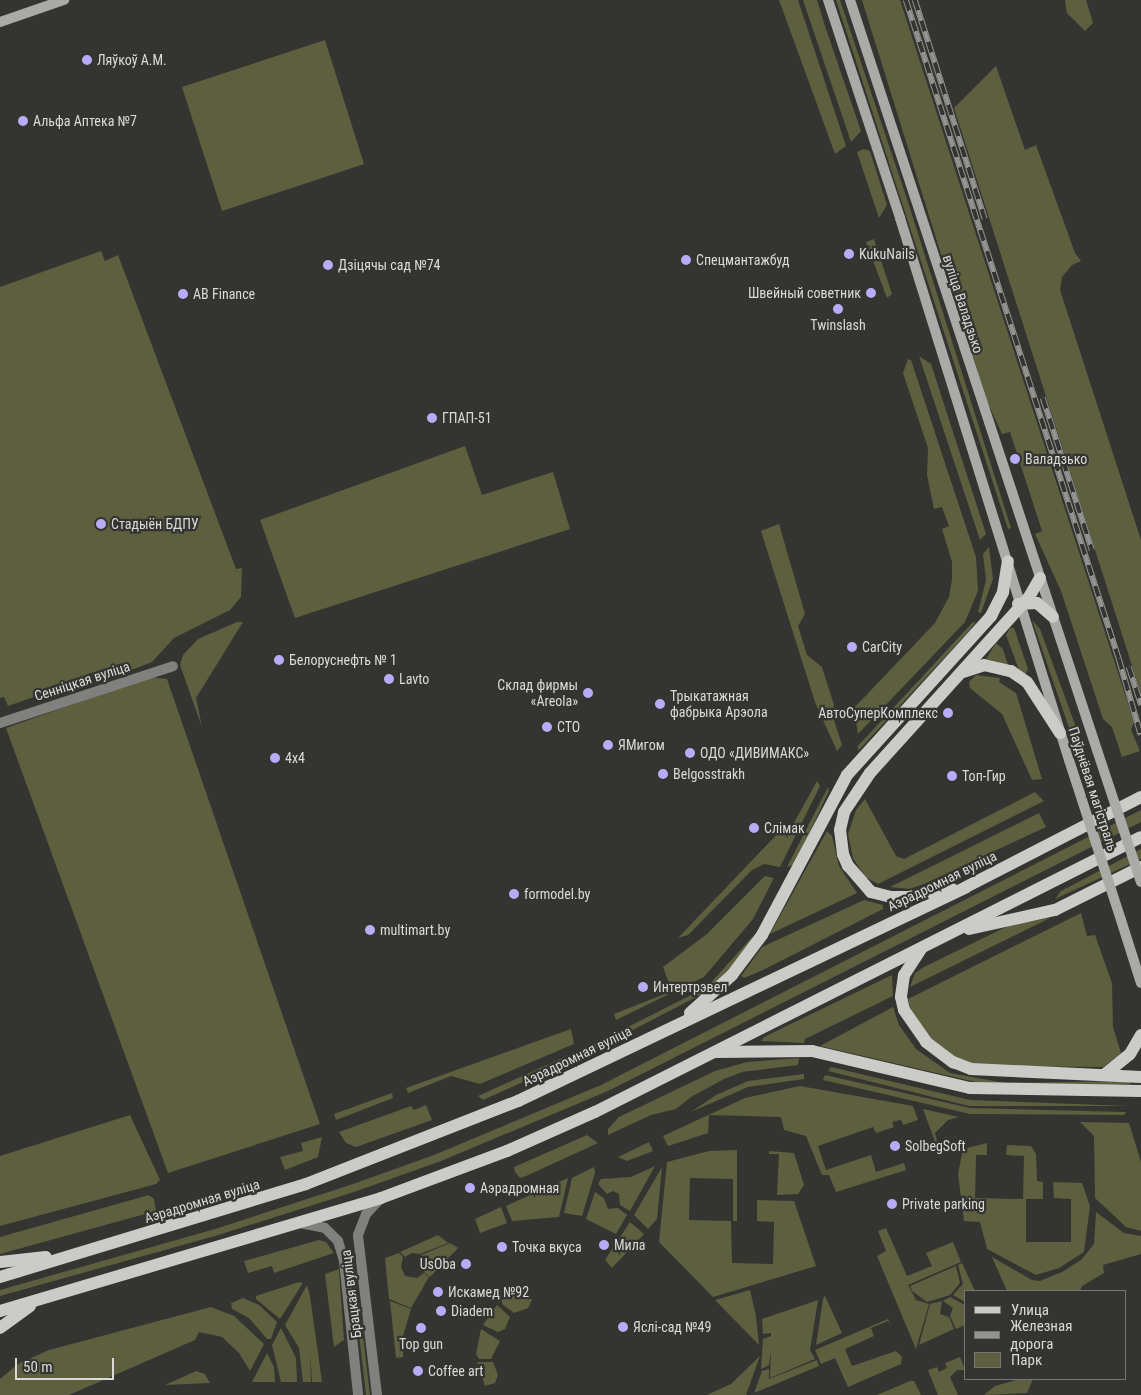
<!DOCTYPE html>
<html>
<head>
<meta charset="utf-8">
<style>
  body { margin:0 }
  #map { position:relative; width:1141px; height:1395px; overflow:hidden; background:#343531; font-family:"Roboto Condensed",sans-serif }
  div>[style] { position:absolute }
  .green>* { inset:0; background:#5d5f3f }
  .tertiary>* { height:10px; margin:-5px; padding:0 5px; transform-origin:5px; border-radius:5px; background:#80807e }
  .secondary>* { height:10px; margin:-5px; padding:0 5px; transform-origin:5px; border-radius:5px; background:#aaaba8 }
  .primary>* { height:12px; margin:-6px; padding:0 6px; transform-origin:6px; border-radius:6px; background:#cbcbc8 }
  .rail>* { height:5.5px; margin-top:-2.75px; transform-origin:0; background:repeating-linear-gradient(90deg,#343531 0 11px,#939491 0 22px); box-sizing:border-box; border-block:1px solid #939491 }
  .secondary-bridge>* { height:10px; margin:-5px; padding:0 5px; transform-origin:5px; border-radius:5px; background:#aaaba8 }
  .dots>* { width:14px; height:14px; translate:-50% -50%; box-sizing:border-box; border:2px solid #343531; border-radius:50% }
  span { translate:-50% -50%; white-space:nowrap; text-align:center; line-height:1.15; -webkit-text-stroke:4.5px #343531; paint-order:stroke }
  .poi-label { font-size:14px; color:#dadad8 }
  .left { translate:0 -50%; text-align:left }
  .right { translate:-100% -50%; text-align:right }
  .street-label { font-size:14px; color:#dadad8 }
  .legend { position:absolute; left:964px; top:1290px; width:162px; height:90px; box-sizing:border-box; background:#343531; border:1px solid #767774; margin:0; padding:6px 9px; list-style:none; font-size:15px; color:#dadad8 }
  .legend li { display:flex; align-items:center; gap:10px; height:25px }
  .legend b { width:25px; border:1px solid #767774 }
  .scale { position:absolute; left:15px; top:1358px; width:99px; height:22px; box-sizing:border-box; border:2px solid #dadad8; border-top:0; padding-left:6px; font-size:15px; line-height:18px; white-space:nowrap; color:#dadad8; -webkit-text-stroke:4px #343531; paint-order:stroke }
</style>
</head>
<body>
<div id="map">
  <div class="green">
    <div style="clip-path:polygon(779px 0,798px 0,846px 146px,835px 154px)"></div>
    <div style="clip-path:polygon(803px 0,817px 0,825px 26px,861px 131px,851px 142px)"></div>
    <div style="clip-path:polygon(836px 0,840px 0,909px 205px,1011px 528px,1008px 529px)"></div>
    <div style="clip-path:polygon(862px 0,900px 0,1134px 722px,1131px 730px,1140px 751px,1122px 757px,1112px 727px,1103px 719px,1061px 591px,1035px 534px,1042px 531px,1010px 432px,1002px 434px,986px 399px)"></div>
    <div style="clip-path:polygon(1065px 0,1086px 0,1093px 23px,1085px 31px,1067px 13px)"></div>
    <div style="clip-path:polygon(325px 40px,364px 164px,222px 211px,182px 87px)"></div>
    <div style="clip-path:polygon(996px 66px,1025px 150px,1036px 145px,1075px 253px,1081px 261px,1072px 265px,1062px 277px,1060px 290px,1141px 540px,1141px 694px,954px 108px)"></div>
    <div style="clip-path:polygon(864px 149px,870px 151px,887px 205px,879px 218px,857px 152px)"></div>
    <div style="clip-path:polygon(874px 239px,892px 294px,887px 298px,866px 242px)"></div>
    <div style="clip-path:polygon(101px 251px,105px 261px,118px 255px,236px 569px,242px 568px,241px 597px,230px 610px,174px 638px,152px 662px,121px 674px,116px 665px,34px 692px,34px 697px,8px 706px,4px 697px,0 698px,0 287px)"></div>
    <div style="clip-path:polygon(919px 356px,931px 364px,986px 534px,980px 540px)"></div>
    <div style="clip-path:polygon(908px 359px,911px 360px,976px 557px,978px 591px,965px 622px,858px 734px,854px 708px,935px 623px,949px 597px,952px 579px,952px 562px,942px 529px,949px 526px,942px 507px,934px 509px,927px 475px,928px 448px,903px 373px)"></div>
    <div style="clip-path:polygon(465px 446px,482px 495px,553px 472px,570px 529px,295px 618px,260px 520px)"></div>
    <div style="clip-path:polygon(779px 524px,805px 614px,798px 626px,807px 655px,822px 667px,834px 705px,832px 714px,842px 745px,837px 751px,815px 702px,761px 531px)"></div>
    <div style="clip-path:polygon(989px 547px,993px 579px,981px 613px,978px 612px,986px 580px,983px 554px)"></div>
    <div style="clip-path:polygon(1032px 620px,1040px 629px,1084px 749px,1077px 751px)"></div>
    <div style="clip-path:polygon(237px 622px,243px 622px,196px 698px,202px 727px,180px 665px,183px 655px,198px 639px)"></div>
    <div style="clip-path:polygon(976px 622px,968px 632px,859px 750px,857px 747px,895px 706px,972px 623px)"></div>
    <div style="clip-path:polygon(1010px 628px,1014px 628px,1028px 669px,1025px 675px,1019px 670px,1006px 635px)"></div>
    <div style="clip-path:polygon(996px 643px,1003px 649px,1008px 665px,986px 659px)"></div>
    <div style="clip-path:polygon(976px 675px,1000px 678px,999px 682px,1016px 693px,1042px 779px,1032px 780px,1002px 714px,970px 688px,969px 682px)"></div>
    <div style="clip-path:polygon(149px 677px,167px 679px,320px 1124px,168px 1173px,6px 728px)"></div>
    <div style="clip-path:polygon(817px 781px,820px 786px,780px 867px,764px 864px,752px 870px,688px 935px,678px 938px,781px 830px,790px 830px)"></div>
    <div style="clip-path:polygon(828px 787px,829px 791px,794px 865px,787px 867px)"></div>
    <div style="clip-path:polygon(1035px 792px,1044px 801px,878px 884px,865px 877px,853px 858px,848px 834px,856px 810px,865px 799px,896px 856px,904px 859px)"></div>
    <div style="clip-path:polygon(1141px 810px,1141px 822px,608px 1091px,441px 1161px,354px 1192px,215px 1236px,0 1296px,0 1290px,215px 1229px,353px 1184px,434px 1155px,601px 1085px)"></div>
    <div style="clip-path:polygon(1039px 813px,1046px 827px,924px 884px,909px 889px,890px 887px)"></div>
    <div style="clip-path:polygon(827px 831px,832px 836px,839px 866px,857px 893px,770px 934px)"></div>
    <div style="clip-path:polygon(1141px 849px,1141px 859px,1055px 899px,1061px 891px)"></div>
    <div style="clip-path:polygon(765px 876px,774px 878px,753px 919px,704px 977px,616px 1020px,614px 1014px,672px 991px,663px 967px,707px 934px)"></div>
    <div style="clip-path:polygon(864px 900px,883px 905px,883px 909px,763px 970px,744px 978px,741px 976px,762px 947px)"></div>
    <div style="clip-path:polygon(1081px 913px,1087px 936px,1095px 935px,1112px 983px,1113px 1027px,1121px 1053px,1118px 1056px,1103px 1067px,981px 1066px,958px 1059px,934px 1044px,912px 1014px,908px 999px)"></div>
    <div style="clip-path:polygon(1050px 918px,910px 987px,915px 973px,924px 967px,1010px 925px)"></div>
    <div style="clip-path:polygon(752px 937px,755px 939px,736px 964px,702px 994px,627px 1033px,624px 1029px,707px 987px)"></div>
    <div style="clip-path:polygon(892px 975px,893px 996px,805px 1039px,804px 1043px,761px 1041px,764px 1037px)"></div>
    <div style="clip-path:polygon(893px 1007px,899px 1025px,916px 1049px,950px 1073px,1005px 1083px,1130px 1081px,1130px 1084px,1062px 1087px,980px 1083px,820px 1046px)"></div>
    <div style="clip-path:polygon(571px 1029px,574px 1044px,480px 1084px,451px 1076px,408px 1093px,406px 1088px)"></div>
    <div style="clip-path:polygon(604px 1039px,607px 1044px,483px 1100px,478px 1096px)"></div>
    <div style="clip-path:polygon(799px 1058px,798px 1065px,742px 1072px,724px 1079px,691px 1097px,676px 1109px,651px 1115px,608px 1135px,608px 1129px,619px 1117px,715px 1071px,747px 1062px)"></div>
    <div style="clip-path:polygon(831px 1067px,970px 1100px,1129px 1106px,969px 1106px,828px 1071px)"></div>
    <div style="clip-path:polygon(804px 1074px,804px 1079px,748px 1087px,691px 1112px,716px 1095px,748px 1081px)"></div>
    <div style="clip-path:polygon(825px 1075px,970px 1108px,1126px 1112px,1124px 1115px,970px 1114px,823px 1080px)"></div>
    <div style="clip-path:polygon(800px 1086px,913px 1106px,918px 1120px,903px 1125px,901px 1120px,892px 1122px,894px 1127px,876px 1133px,873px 1127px,818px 1146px,826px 1170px,871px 1155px,876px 1172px,904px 1163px,906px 1170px,836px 1192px,829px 1175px,822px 1175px,806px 1136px,784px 1130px,781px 1117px,709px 1115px,708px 1133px,668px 1146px,663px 1136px,745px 1098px)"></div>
    <div style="clip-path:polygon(392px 1093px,393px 1098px,336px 1120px,334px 1114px)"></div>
    <div style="clip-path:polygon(426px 1105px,432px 1120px,356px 1147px,346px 1143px,339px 1132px,411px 1106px,414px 1110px)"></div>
    <div style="clip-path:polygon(923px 1109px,959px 1117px,948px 1120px,935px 1133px,941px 1158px)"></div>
    <div style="clip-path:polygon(130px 1115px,160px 1180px,156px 1184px,0 1226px,0 1156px)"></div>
    <div style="clip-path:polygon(1080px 1122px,1129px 1123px,1141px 1162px,1141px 1231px,1126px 1227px,1095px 1198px,1094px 1136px)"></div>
    <div style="clip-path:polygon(587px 1135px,598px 1143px,526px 1176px,520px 1178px,515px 1172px,514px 1167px)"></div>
    <div style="clip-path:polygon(322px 1137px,318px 1157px,285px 1170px,280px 1157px,303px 1151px,301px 1143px)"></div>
    <div style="clip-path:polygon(649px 1142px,653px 1151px,627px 1161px,618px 1157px)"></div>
    <div style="clip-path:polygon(987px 1143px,987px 1155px,976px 1155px,975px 1198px,1023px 1199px,1024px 1156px,1006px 1155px,1007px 1145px,1031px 1146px,1036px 1154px,1037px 1181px,1043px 1182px,1043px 1199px,1026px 1199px,1026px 1242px,1071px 1242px,1071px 1199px,1054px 1198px,1053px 1182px,1082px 1183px,1090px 1206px,1084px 1252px,1059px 1268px,1036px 1275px,987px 1249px,980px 1222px,964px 1221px,958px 1174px,963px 1149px)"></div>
    <div style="clip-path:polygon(737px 1150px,737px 1221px,733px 1221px,733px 1179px,690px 1178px,689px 1220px,731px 1221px,732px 1263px,773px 1264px,774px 1222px,757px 1221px,757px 1200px,794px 1201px,816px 1266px,713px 1297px,659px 1242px,667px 1162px,709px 1151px)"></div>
    <div style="clip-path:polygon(769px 1151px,794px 1153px,804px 1185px,798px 1194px,777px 1195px,779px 1154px,769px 1154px)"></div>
    <div style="clip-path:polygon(655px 1166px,630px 1211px,620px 1205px,619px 1194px,613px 1191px,607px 1194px,598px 1184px,601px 1179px,631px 1177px)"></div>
    <div style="clip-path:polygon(594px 1167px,595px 1173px,582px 1216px,564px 1213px,572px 1178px)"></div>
    <div style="clip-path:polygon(662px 1167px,657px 1219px,648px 1229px,634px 1215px)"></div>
    <div style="clip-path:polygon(568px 1178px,559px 1217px,512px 1221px,506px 1206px)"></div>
    <div style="clip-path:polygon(595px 1192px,604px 1198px,608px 1209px,618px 1208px,627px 1215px,616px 1234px,586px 1219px)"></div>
    <div style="clip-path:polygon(149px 1195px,154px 1199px,156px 1211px,0 1254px,0 1237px)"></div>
    <div style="clip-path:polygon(501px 1207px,507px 1223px,480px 1233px,475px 1219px)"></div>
    <div style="clip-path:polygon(1096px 1212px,1124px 1233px,1141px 1236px,1141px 1254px,1103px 1265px,1104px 1273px,1082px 1286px,1080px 1291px,1007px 1291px,992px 1257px,1032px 1280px,1040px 1281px,1062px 1272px,1081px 1260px,1094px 1244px)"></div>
    <div style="clip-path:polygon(630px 1222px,644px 1234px,612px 1268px,605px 1260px)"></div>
    <div style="clip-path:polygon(886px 1228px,907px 1276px,932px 1266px,926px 1253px,953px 1242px,961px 1262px,908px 1285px,916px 1300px,929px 1304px,916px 1349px,877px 1256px,886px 1251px,878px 1231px)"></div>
    <div style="clip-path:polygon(438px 1235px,448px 1243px,420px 1254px,412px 1253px,405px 1257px,400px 1252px)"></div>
    <div style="clip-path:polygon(319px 1240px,326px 1242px,334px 1253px,274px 1273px,272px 1266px,248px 1273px,244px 1261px)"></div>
    <div style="clip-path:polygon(450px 1243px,458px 1248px,430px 1277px,424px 1272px,425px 1261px,421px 1255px)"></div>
    <div style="clip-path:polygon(399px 1253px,403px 1257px,401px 1267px,405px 1276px,417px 1278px,424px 1273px,429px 1277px,411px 1308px,389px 1299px,385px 1258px)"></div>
    <div style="clip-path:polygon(354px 1260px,370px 1395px,366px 1395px,351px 1264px)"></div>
    <div style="clip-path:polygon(962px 1263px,975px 1291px,965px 1291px,965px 1302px,953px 1295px,963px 1284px,958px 1265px)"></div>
    <div style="clip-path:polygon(956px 1266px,960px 1283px,950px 1295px,927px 1302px,912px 1291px,910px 1286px)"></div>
    <div style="clip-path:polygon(339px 1269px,344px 1340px,334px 1347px,325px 1274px)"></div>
    <div style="clip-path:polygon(299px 1282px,303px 1283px,280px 1319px,256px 1299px,256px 1296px)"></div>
    <div style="clip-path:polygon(307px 1285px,310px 1296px,322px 1382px,312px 1382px,310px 1353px,311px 1382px,303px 1382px,299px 1348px,285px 1325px)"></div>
    <div style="clip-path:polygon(525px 1290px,532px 1300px,528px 1308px,514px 1313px,502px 1304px,502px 1298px,508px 1294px)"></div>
    <div style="clip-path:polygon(750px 1290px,756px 1316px,759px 1345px,715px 1300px)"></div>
    <div style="clip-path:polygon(825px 1296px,842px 1333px,816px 1345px,823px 1299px)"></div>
    <div style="clip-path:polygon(950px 1297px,965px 1305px,965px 1325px,956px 1329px,950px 1316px,953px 1308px,943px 1301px)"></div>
    <div style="clip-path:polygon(243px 1298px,259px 1305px,277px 1322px,271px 1339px,267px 1339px,249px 1318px,232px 1309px,231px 1303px)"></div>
    <div style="clip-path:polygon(818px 1300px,810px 1350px,815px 1359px,770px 1378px,771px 1350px,769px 1365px,761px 1369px,763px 1339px,771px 1336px,771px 1333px,763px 1334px,762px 1319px)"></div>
    <div style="clip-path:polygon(390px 1301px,411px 1309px,403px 1336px,403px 1357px,396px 1358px)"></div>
    <div style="clip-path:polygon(942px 1301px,940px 1314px,949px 1317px,954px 1329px,919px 1345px,930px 1304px)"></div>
    <div style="clip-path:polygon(497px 1305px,510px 1317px,505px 1329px,498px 1332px,483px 1325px)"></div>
    <div style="clip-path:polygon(211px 1307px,234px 1316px,264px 1344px,250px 1371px,239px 1353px,222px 1337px,199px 1332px,195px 1340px,69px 1395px,0 1395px,0 1379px,18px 1364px,49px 1350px)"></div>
    <div style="clip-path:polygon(888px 1319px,891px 1325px,888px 1321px,871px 1328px,874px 1336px,845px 1349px,852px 1366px,896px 1351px,902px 1357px,901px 1364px,848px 1387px,835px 1358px,821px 1364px,815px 1350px)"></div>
    <div style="clip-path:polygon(281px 1328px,296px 1358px,297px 1382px,281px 1382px,272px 1345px)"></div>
    <div style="clip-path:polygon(481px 1329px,500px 1341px,491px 1359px,479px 1359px,476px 1354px)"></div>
    <div style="clip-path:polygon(267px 1353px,274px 1367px,275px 1382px,252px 1382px)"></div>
    <div style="clip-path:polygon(760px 1356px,746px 1395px,707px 1395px,731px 1384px)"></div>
    <div style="clip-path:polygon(960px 1357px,965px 1370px,957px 1370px,950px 1377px,958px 1395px,938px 1395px,928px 1370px,937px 1367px,939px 1372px,947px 1368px,945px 1363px)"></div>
    <div style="clip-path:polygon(817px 1360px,819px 1366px,754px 1393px,762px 1371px,769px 1369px,769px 1379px)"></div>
    <div style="clip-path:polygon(477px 1362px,493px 1362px,498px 1375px,495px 1383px,485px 1386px)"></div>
    <div style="clip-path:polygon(196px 1371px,205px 1374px,210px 1383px,165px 1385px)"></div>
    <div style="clip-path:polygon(1020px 1379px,1033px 1379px,1027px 1393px,984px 1395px,995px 1386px)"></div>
    <div style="clip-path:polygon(910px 1381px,914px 1381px,921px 1395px,877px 1395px)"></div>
  </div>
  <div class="tertiary">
    <div style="left:0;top:723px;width:182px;rotate:-18.2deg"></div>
    <div style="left:300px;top:1223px;width:25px;rotate:11deg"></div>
    <div style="left:325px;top:1228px;width:18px;rotate:45deg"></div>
    <div style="left:338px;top:1241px;width:21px;rotate:73deg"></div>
    <div style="left:344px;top:1261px;width:135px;rotate:84deg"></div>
    <div style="left:377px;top:1395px;width:161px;rotate:-96.8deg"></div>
    <div style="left:358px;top:1235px;width:22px;rotate:-69deg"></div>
    <div style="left:366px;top:1214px;width:22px;rotate:-47deg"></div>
  </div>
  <div class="secondary">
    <div style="left:828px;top:0;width:230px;rotate:71.7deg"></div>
    <div style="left:900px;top:218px;width:568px;rotate:72.68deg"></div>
    <div style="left:850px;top:0;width:790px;rotate:71.77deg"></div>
    <div style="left:0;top:22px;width:68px;rotate:-19deg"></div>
    <div style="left:1121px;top:920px;width:66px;rotate:72.4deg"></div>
  </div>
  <div class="primary">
    <div style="left:1018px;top:604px;width:19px;rotate:-3deg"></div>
    <div style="left:1037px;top:603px;width:21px;rotate:41deg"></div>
    <div style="left:963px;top:672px;width:22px;rotate:-18deg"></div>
    <div style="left:984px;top:665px;width:28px;rotate:13deg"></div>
    <div style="left:1011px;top:671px;width:19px;rotate:35deg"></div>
    <div style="left:1027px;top:682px;width:61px;rotate:57.1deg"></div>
    <div style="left:952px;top:889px;width:45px;rotate:169.7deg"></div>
    <div style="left:908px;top:897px;width:17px;rotate:180deg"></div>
    <div style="left:891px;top:897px;width:21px;rotate:-166deg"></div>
    <div style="left:871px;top:892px;width:35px;rotate:-131deg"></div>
    <div style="left:848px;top:866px;width:13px;rotate:-113deg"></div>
    <div style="left:843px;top:854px;width:24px;rotate:-97deg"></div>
    <div style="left:840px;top:830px;width:18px;rotate:-77deg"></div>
    <div style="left:844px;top:812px;width:47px;rotate:-56.3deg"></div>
    <div style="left:870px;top:773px;width:237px;rotate:-47.9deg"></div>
    <div style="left:1029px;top:597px;width:22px;rotate:-60deg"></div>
    <div style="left:969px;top:929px;width:88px;rotate:-12.5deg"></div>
    <div style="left:1055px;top:910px;width:96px;rotate:-26.6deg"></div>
    <div style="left:921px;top:949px;width:31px;rotate:123deg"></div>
    <div style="left:904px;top:975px;width:22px;rotate:98deg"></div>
    <div style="left:901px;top:997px;width:13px;rotate:77deg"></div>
    <div style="left:904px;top:1010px;width:39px;rotate:55deg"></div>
    <div style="left:926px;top:1042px;width:34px;rotate:37deg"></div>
    <div style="left:953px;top:1062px;width:19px;rotate:21deg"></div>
    <div style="left:971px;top:1069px;width:170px;rotate:2.7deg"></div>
    <div style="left:690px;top:1013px;width:57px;rotate:-42.1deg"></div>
    <div style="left:732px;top:975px;width:50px;rotate:-53.1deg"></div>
    <div style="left:762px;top:935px;width:181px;rotate:-62deg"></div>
    <div style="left:847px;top:775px;width:215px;rotate:-47.8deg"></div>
    <div style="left:991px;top:616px;width:27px;rotate:-63deg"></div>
    <div style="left:1003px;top:592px;width:31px;rotate:-81deg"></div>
    <div style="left:716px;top:1052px;width:96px;rotate:-0.6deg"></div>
    <div style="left:812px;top:1051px;width:162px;rotate:13.2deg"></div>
    <div style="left:970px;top:1088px;width:171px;rotate:1deg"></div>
    <div style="left:1104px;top:1075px;width:33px;rotate:-39deg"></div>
    <div style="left:1130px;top:1054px;width:22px;rotate:-60deg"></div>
    <div style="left:0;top:1262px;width:46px;rotate:-6.2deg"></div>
    <div style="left:0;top:1277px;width:320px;rotate:-16.9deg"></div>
    <div style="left:306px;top:1184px;width:228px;rotate:-21.4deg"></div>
    <div style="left:518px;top:1101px;width:496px;rotate:-25.5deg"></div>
    <div style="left:966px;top:887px;width:197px;rotate:-27.2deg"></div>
    <div style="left:0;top:1311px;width:397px;rotate:-16.5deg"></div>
    <div style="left:381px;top:1198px;width:134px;rotate:-20.5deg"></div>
    <div style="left:507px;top:1151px;width:96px;rotate:-23.9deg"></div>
    <div style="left:595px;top:1112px;width:611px;rotate:-26.73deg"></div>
    <div style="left:0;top:1328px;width:37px;rotate:-36deg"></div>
  </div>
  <div class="rail">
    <div style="left:906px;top:0;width:693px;rotate:72.09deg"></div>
    <div style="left:1119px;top:659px;width:79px;rotate:73.9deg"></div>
    <div style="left:915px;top:0;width:230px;rotate:72.3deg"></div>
    <div style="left:1043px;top:398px;width:160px;rotate:72.1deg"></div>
    <div style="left:1129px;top:667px;width:40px;rotate:72deg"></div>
  </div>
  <div class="secondary-bridge">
    <div style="left:1097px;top:750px;width:139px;rotate:71.6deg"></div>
    <div style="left:1069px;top:760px;width:168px;rotate:72deg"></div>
  </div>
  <div class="dots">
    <div style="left:87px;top:60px;background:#b8abf7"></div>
    <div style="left:23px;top:121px;background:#b8abf7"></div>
    <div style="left:849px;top:254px;background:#b8abf7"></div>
    <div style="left:686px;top:260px;background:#b8abf7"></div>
    <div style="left:328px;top:265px;background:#b8abf7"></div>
    <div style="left:871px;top:293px;background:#b8abf7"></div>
    <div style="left:183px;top:294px;background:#b8abf7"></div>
    <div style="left:838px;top:309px;background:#b8abf7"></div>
    <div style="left:432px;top:418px;background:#b8abf7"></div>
    <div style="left:1015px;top:459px;background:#b8abf7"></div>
    <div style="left:101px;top:524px;background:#b8abf7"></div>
    <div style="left:852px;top:647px;background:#b8abf7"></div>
    <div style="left:279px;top:660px;background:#b8abf7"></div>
    <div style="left:389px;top:679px;background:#b8abf7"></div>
    <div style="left:588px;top:693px;background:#b8abf7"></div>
    <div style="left:660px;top:704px;background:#b8abf7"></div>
    <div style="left:948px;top:713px;background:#b8abf7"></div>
    <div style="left:547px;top:727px;background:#b8abf7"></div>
    <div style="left:608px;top:745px;background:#b8abf7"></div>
    <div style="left:690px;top:753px;background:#b8abf7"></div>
    <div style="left:275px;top:758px;background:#b8abf7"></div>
    <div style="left:663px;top:774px;background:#b8abf7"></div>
    <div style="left:952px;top:776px;background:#b8abf7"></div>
    <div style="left:754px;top:828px;background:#b8abf7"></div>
    <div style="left:514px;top:894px;background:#b8abf7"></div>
    <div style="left:370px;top:930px;background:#b8abf7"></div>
    <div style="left:643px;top:987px;background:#b8abf7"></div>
    <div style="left:895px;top:1146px;background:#b8abf7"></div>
    <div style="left:470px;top:1188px;background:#b8abf7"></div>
    <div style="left:892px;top:1204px;background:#b8abf7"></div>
    <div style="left:604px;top:1245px;background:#b8abf7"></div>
    <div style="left:502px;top:1247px;background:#b8abf7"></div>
    <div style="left:466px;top:1264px;background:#b8abf7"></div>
    <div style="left:438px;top:1292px;background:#b8abf7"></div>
    <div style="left:441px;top:1311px;background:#b8abf7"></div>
    <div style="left:623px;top:1327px;background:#b8abf7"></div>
    <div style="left:421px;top:1328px;background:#b8abf7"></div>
    <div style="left:418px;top:1371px;background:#b8abf7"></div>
  </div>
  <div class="poi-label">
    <span class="left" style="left:97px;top:60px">Ляўкоў А.М.</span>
    <span class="left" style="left:33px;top:121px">Альфа Аптека №7</span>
    <span class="left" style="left:859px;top:254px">KukuNails</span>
    <span class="left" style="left:696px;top:260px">Спецмантажбуд</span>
    <span class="left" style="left:338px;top:265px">Дзіцячы сад №74</span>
    <span class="right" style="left:861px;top:293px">Швейный советник</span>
    <span class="left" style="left:193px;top:294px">AB Finance</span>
    <span style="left:838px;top:325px">Twinslash</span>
    <span class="left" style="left:442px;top:418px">ГПАП-51</span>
    <span class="left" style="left:1025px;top:459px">Валадзько</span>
    <span class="left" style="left:111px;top:524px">Стадыён БДПУ</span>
    <span class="left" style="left:862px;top:647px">CarCity</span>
    <span class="left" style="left:289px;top:660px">Белоруснефть № 1</span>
    <span class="left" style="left:399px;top:679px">Lavto</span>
    <span class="right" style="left:578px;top:693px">Склад фирмы<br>«Areola»</span>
    <span class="left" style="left:670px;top:704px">Трыкатажная<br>фабрыка Арэола</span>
    <span class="right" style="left:938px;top:713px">АвтоСуперКомплекс</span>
    <span class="left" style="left:557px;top:727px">СТО</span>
    <span class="left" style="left:618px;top:745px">ЯМигом</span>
    <span class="left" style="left:700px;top:753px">ОДО «ДИВИМАКС»</span>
    <span class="left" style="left:285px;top:758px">4x4</span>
    <span class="left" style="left:673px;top:774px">Belgosstrakh</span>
    <span class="left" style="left:962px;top:776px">Топ-Гир</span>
    <span class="left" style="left:764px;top:828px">Слімак</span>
    <span class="left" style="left:524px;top:894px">formodel.by</span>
    <span class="left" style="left:380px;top:930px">multimart.by</span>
    <span class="left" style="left:653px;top:987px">Интертрэвел</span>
    <span class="left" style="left:905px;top:1146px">SolbegSoft</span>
    <span class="left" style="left:480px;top:1188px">Аэрадромная</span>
    <span class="left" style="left:902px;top:1204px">Private parking</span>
    <span class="left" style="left:614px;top:1245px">Мила</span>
    <span class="left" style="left:512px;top:1247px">Точка вкуса</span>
    <span class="right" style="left:456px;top:1264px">UsOba</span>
    <span class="left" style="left:448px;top:1292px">Искамед №92</span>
    <span class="left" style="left:451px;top:1311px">Diadem</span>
    <span class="left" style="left:633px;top:1327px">Яслі-сад №49</span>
    <span style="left:421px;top:1344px">Top gun</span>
    <span class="left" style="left:428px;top:1371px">Coffee art</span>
  </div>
  <div class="street-label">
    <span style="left:963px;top:304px;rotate:72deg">вуліца Валадзько</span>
    <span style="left:82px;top:681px;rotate:-18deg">Сенніцкая вуліца</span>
    <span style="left:1093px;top:789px;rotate:72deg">Паўднёвая магістраль</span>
    <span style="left:942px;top:881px;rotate:-26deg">Аэрадромная вуліца</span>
    <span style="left:577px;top:1056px;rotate:-26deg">Аэрадромная вуліца</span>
    <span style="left:202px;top:1201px;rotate:-17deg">Аэрадромная вуліца</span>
    <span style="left:351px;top:1294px;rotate:-97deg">Брацкая вуліца</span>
  </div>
  <ul class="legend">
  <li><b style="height:6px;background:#cbcbc8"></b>Улица</li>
  <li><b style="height:6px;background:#939491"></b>Железная дорога</li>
  <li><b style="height:14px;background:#5d5f3f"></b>Парк</li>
  </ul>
  <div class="scale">50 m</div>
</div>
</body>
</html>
